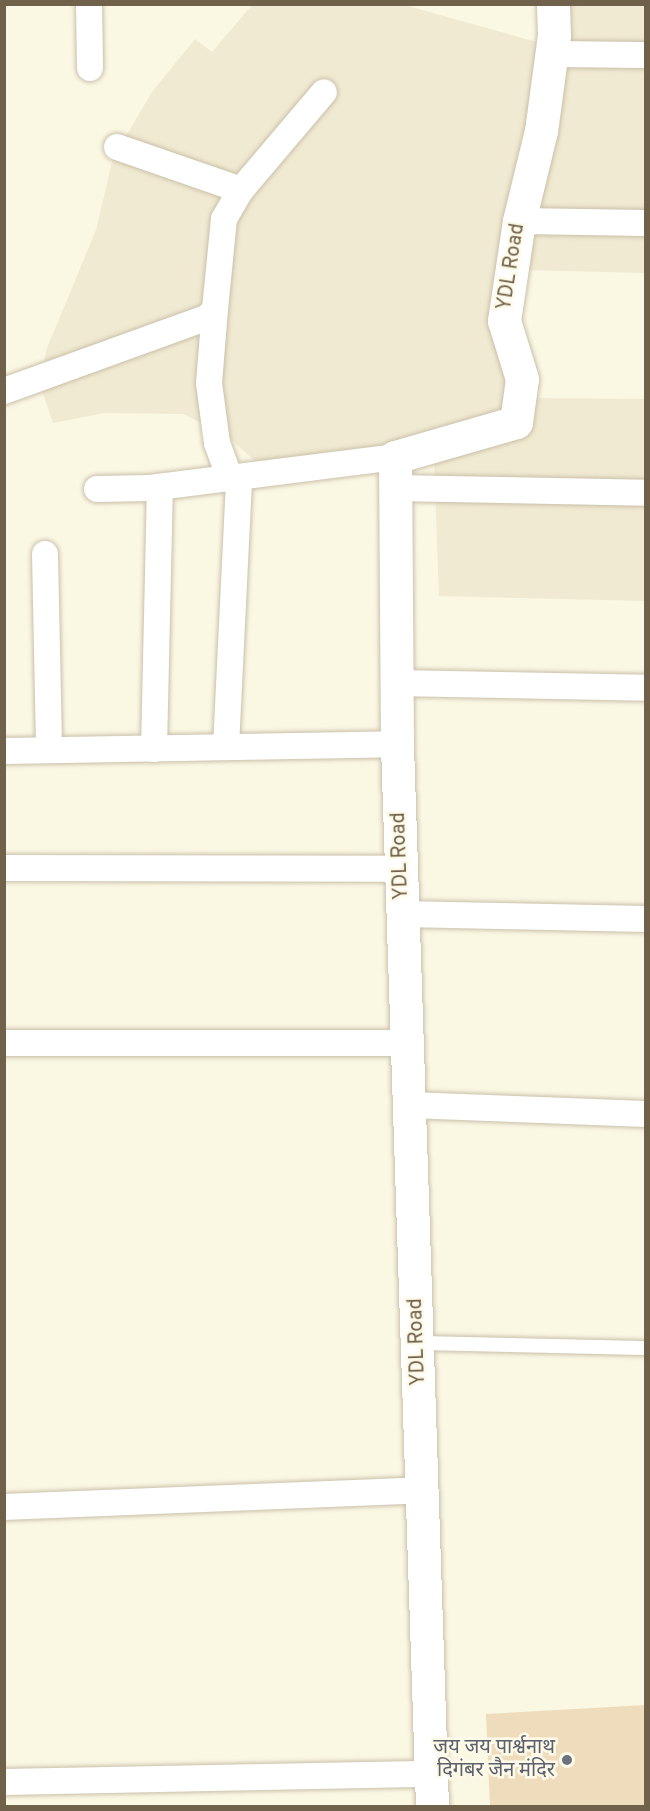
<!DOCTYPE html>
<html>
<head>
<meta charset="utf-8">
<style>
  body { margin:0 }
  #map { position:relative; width:650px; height:1811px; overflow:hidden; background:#faf7e3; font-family:Overpass,"Noto Sans Devanagari",sans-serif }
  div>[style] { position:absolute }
  .residential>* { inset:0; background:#f1ead2 }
  .building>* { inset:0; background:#eedcbc }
  .roads { filter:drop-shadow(0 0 2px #cac0aa) drop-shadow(0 0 2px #cac0aa) }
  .lane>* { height:14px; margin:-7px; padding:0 7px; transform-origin:7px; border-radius:7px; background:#fff }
  .street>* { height:26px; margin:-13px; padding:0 13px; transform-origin:13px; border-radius:13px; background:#fff }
  .secondary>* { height:33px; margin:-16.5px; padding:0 16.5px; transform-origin:16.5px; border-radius:16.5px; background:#fff }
  .dots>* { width:16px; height:16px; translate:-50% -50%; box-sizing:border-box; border:3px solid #fefae9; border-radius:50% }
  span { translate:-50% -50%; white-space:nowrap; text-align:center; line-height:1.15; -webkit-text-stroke:5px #fefae9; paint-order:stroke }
  .street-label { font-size:20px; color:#70614b }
  .worship-label { font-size:20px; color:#5b616d }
  .right { translate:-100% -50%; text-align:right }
  .frame { position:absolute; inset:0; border:6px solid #70614b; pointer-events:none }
</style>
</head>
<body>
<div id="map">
  <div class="residential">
    <div style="clip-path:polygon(401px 4px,544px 44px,506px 378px,511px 413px,273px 477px,226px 435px,183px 414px,105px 413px,53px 423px,39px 382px,47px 348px,96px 230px,113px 158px,152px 92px,195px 39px,212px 52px,252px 5px)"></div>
    <div style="clip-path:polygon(564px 5px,645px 5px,645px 273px,527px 270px)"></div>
    <div style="clip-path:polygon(528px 398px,645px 399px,645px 601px,439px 596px,434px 459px)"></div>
  </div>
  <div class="building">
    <div style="clip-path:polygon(646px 1705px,646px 1806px,490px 1806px,486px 1714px)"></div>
  </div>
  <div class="roads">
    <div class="lane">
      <div style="left:418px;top:1343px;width:228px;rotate:1.3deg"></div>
    </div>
    <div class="street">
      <div style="left:89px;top:4px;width:64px;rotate:89.1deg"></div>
      <div style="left:551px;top:54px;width:95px;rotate:0.6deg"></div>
      <div style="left:117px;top:147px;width:131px;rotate:19.1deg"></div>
      <div style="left:519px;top:221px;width:127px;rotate:0.9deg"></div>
      <div style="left:215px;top:309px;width:74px;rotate:94.6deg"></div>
      <div style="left:209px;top:383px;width:61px;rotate:82.4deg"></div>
      <div style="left:217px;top:443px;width:38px;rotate:70deg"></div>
      <div style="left:4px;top:391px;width:217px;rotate:-19.9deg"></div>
      <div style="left:208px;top:317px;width:11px;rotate:-49deg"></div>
      <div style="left:215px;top:309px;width:90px;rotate:-84.3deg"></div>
      <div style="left:224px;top:219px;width:34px;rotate:-60deg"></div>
      <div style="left:241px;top:190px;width:128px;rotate:-49.7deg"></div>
      <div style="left:395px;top:488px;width:251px;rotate:1.1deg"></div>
      <div style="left:97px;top:489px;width:53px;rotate:-1.1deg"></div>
      <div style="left:150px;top:488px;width:247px;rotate:-7.2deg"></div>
      <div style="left:45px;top:554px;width:196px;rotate:88.8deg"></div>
      <div style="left:396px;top:683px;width:250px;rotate:1.1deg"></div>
      <div style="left:226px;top:747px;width:269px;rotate:-87.2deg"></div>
      <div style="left:154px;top:749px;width:262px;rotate:-88.7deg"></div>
      <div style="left:4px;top:751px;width:393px;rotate:-1deg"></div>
      <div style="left:4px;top:868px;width:397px;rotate:0.1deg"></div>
      <div style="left:403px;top:914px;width:243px;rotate:1.2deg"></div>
      <div style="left:4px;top:1043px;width:403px"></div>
      <div style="left:410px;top:1105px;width:236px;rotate:2.2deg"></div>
      <div style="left:4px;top:1507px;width:419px;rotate:-2.3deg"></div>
      <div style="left:4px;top:1782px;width:427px;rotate:-1.1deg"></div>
    </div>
    <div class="secondary">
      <div style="left:432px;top:1806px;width:1063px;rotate:-91.89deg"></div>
      <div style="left:397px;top:744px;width:287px;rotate:-90.4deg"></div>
      <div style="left:395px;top:457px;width:126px;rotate:-16.1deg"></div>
      <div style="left:516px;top:422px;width:43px;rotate:-82.1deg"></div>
      <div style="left:522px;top:379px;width:61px;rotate:-107.2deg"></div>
      <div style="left:504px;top:321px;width:101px;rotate:-81.5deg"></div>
      <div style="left:519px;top:221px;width:93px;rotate:-76.3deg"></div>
      <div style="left:541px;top:131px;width:97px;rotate:-82.3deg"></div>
      <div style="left:554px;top:35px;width:31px;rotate:-92deg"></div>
    </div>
  </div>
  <div class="dots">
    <div style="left:567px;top:1760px;background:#6b7280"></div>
  </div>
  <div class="street-label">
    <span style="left:512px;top:267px;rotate:-81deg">YDL Road</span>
    <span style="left:401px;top:856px;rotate:-92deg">YDL Road</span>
    <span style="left:418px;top:1342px;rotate:-92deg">YDL Road</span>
  </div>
  <div class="worship-label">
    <span class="right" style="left:555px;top:1760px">जय जय पार्श्वनाथ<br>दिगंबर जैन मंदिर</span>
  </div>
  <div class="frame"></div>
</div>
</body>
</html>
